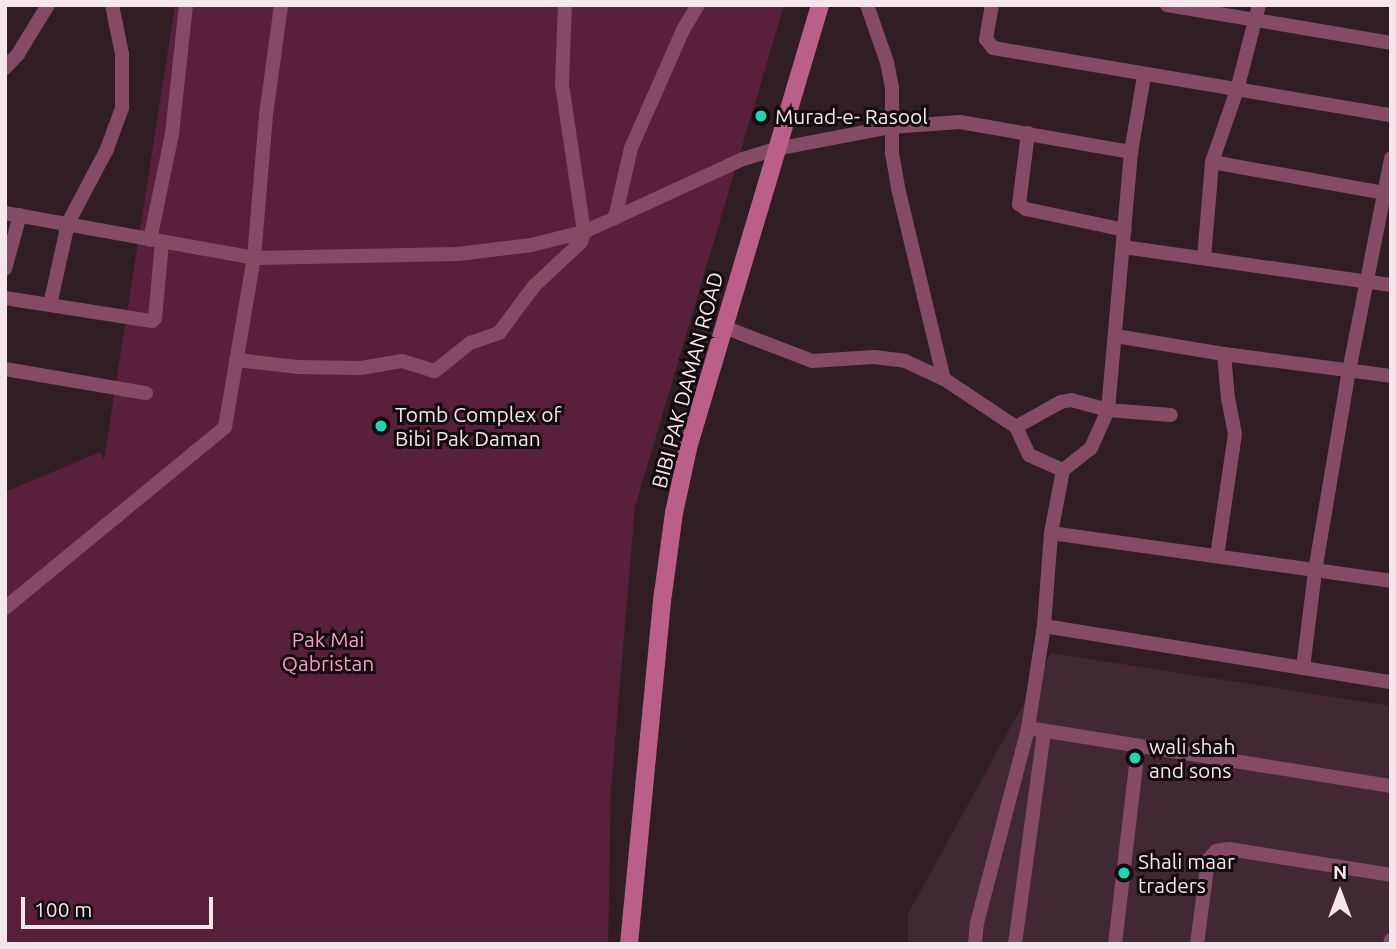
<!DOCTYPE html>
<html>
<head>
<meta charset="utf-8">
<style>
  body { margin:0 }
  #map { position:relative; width:1396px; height:949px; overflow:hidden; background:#311e25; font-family:Ubuntu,sans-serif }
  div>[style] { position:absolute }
  .built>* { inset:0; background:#412832 }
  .green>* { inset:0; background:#59203b }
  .street>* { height:14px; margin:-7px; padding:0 7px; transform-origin:7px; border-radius:7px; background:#854b64 }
  .secondary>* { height:18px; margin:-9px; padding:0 9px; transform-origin:9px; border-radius:9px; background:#bb5f88 }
  .dots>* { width:19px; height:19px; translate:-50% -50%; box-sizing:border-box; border:4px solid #130b0e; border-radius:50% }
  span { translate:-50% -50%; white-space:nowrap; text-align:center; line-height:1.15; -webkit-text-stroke:6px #130b0e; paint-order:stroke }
  .poi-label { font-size:21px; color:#f4e6eb }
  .left { translate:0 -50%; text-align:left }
  .street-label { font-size:21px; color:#f4e6eb }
  .park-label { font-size:21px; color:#fd9bc4 }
  .frame { position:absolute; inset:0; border:7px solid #f4e6eb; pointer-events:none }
  .north { position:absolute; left:1305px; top:858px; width:70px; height:70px; -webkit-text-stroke:5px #130b0e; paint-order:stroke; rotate:0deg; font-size:19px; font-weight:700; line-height:28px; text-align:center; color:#f4e6eb }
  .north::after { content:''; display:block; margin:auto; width:24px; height:32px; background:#f4e6eb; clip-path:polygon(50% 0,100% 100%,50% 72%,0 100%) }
  .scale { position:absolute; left:21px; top:897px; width:192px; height:32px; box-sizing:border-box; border:4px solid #f4e6eb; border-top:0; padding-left:9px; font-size:21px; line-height:24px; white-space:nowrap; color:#f4e6eb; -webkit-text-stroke:5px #130b0e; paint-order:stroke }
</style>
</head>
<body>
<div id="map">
  <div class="built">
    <div style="clip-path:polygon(1051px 653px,1391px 706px,1391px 944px,908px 944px,908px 914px)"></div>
  </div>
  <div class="green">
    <div style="clip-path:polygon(175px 5px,784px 5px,635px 507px,611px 789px,608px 944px,5px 944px,5px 492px,100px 452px,104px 460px)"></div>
  </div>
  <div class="street">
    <div style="left:867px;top:5px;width:60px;rotate:70.7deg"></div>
    <div style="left:887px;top:62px;width:26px;rotate:79deg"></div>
    <div style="left:892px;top:88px;width:65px;rotate:90deg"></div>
    <div style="left:892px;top:153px;width:36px;rotate:80deg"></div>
    <div style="left:898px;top:188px;width:196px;rotate:76.5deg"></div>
    <div style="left:992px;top:5px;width:35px;rotate:100deg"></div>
    <div style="left:986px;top:39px;width:11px;rotate:52deg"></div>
    <div style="left:993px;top:48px;width:404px;rotate:9.6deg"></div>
    <div style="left:1167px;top:5px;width:227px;rotate:9.6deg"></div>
    <div style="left:5px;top:68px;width:19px;rotate:-47deg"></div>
    <div style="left:18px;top:54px;width:57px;rotate:-58.5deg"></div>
    <div style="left:1028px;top:133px;width:72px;rotate:97.2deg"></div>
    <div style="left:1019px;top:204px;width:9px;rotate:36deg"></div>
    <div style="left:1026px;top:209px;width:101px;rotate:12deg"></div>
    <div style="left:1212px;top:162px;width:176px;rotate:10.2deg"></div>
    <div style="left:5px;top:213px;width:253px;rotate:10.2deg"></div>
    <div style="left:254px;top:258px;width:204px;rotate:-1.1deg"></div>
    <div style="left:458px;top:254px;width:74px;rotate:-7deg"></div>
    <div style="left:531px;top:245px;width:55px;rotate:-13.8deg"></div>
    <div style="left:584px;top:232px;width:175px;rotate:-24.7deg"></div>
    <div style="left:743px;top:159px;width:34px;rotate:-17deg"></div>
    <div style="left:776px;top:149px;width:116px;rotate:-10.9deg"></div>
    <div style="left:890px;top:127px;width:70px;rotate:-4.1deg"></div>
    <div style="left:960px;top:122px;width:174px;rotate:10deg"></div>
    <div style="left:615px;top:218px;width:72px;rotate:-77.1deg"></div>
    <div style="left:631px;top:148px;width:129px;rotate:-66.2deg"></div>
    <div style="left:683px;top:30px;width:29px;rotate:-59deg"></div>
    <div style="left:150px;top:240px;width:108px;rotate:-78.3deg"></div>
    <div style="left:172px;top:134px;width:130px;rotate:-83.8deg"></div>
    <div style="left:1123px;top:247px;width:271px;rotate:8.1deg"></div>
    <div style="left:1204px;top:258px;width:96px;rotate:-85.2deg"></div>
    <div style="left:1212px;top:162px;width:76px;rotate:-70.9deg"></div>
    <div style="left:1237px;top:90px;width:88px;rotate:-75.5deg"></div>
    <div style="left:5px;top:269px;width:56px;rotate:-74.5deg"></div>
    <div style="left:5px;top:298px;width:149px;rotate:8.9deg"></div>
    <div style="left:152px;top:321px;width:4px;rotate:-45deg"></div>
    <div style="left:155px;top:318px;width:76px;rotate:-84.7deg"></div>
    <div style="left:50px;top:305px;width:84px;rotate:-77.6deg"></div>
    <div style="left:68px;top:223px;width:84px;rotate:-62.2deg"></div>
    <div style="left:107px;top:149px;width:44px;rotate:-69.9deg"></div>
    <div style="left:122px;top:108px;width:54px;rotate:-90deg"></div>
    <div style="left:122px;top:54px;width:50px;rotate:-101.5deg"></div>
    <div style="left:724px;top:327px;width:94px;rotate:21.1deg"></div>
    <div style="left:812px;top:361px;width:62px;rotate:-3.7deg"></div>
    <div style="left:874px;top:357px;width:31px;rotate:7deg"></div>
    <div style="left:905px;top:361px;width:43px;rotate:24.8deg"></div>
    <div style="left:944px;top:379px;width:87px;rotate:33.7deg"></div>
    <div style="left:1016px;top:427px;width:31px;rotate:65deg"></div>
    <div style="left:1029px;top:455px;width:37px;rotate:24deg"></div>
    <div style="left:1116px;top:336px;width:109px;rotate:9.5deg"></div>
    <div style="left:1224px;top:354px;width:168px;rotate:7.5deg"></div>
    <div style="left:236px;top:360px;width:61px;rotate:6.5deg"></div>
    <div style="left:297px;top:367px;width:64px;rotate:0.9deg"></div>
    <div style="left:361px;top:368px;width:42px;rotate:-9.7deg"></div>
    <div style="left:402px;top:361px;width:34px;rotate:17deg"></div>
    <div style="left:435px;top:371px;width:45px;rotate:-38.7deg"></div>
    <div style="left:470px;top:343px;width:31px;rotate:-19deg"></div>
    <div style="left:499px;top:333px;width:59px;rotate:-53.3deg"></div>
    <div style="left:534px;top:286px;width:64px;rotate:-43.1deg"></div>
    <div style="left:581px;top:242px;width:10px;rotate:-73deg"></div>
    <div style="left:584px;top:232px;width:149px;rotate:-98.5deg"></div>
    <div style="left:562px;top:85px;width:80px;rotate:-87.9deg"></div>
    <div style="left:5px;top:369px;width:143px;rotate:9.7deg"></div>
    <div style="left:1016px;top:427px;width:51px;rotate:-29.1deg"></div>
    <div style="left:1061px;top:402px;width:10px;rotate:-11deg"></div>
    <div style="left:1071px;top:400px;width:38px;rotate:15deg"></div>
    <div style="left:1108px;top:410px;width:63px;rotate:4.5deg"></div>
    <div style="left:1051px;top:533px;width:343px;rotate:8deg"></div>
    <div style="left:1217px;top:556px;width:123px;rotate:-81.6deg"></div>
    <div style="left:1235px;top:434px;width:36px;rotate:-101deg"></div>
    <div style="left:1228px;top:399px;width:45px;rotate:-95.1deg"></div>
    <div style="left:5px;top:608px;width:285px;rotate:-39.4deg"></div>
    <div style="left:225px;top:427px;width:171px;rotate:-80.3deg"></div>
    <div style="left:254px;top:258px;width:144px;rotate:-85.2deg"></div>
    <div style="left:266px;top:115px;width:111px;rotate:-82.2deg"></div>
    <div style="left:1044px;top:626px;width:351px;rotate:9.2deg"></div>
    <div style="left:1303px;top:668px;width:98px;rotate:-82.9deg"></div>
    <div style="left:1315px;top:571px;width:203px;rotate:-80.4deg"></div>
    <div style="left:1349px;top:371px;width:217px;rotate:-78.8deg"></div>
    <div style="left:1028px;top:728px;width:368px;rotate:9.1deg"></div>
    <div style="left:975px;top:944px;width:21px;rotate:-85deg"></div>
    <div style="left:977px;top:923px;width:202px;rotate:-75.3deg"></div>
    <div style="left:1028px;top:728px;width:103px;rotate:-81.1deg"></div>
    <div style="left:1044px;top:626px;width:93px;rotate:-85.7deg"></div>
    <div style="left:1051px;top:533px;width:64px;rotate:-79.2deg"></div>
    <div style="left:1063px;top:470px;width:36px;rotate:-38deg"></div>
    <div style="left:1091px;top:448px;width:42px;rotate:-65.9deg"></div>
    <div style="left:1108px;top:410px;width:259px;rotate:-84.9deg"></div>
    <div style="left:1131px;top:152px;width:77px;rotate:-80.3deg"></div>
    <div style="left:1015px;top:944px;width:215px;rotate:-82.2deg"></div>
    <div style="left:1115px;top:944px;width:198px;rotate:-83.3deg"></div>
    <div style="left:1197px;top:944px;width:85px;rotate:-82.5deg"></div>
    <div style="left:1208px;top:860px;width:12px;rotate:-48deg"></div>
    <div style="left:1216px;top:851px;width:13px;rotate:-9deg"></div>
    <div style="left:1229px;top:849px;width:164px;rotate:9.1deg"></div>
    <div style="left:1390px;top:944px;width:4px;rotate:-76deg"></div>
  </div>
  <div class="secondary">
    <div style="left:629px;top:944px;width:352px;rotate:-84.5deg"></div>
    <div style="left:663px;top:594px;width:82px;rotate:-82.3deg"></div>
    <div style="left:674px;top:513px;width:66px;rotate:-77.8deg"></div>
    <div style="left:688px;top:448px;width:462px;rotate:-73.4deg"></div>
  </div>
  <div class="dots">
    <div style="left:761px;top:116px;background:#20d5b0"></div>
    <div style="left:381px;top:426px;background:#20d5b0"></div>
    <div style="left:1135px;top:758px;background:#20d5b0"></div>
    <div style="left:1124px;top:873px;background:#20d5b0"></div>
  </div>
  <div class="poi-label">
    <span class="left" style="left:775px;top:116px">Murad-e- Rasool</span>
    <span class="left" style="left:395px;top:426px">Tomb Complex of<br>Bibi Pak Daman</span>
    <span class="left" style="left:1149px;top:758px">wali shah<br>and sons</span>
    <span class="left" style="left:1138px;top:873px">Shali maar<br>traders</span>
  </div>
  <div class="street-label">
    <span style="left:687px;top:380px;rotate:-75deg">BIBI PAK DAMAN ROAD</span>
  </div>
  <div class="park-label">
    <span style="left:328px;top:651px">Pak Mai<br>Qabristan</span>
  </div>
  <div class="frame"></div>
  <div class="north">N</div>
  <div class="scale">100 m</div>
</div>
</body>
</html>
